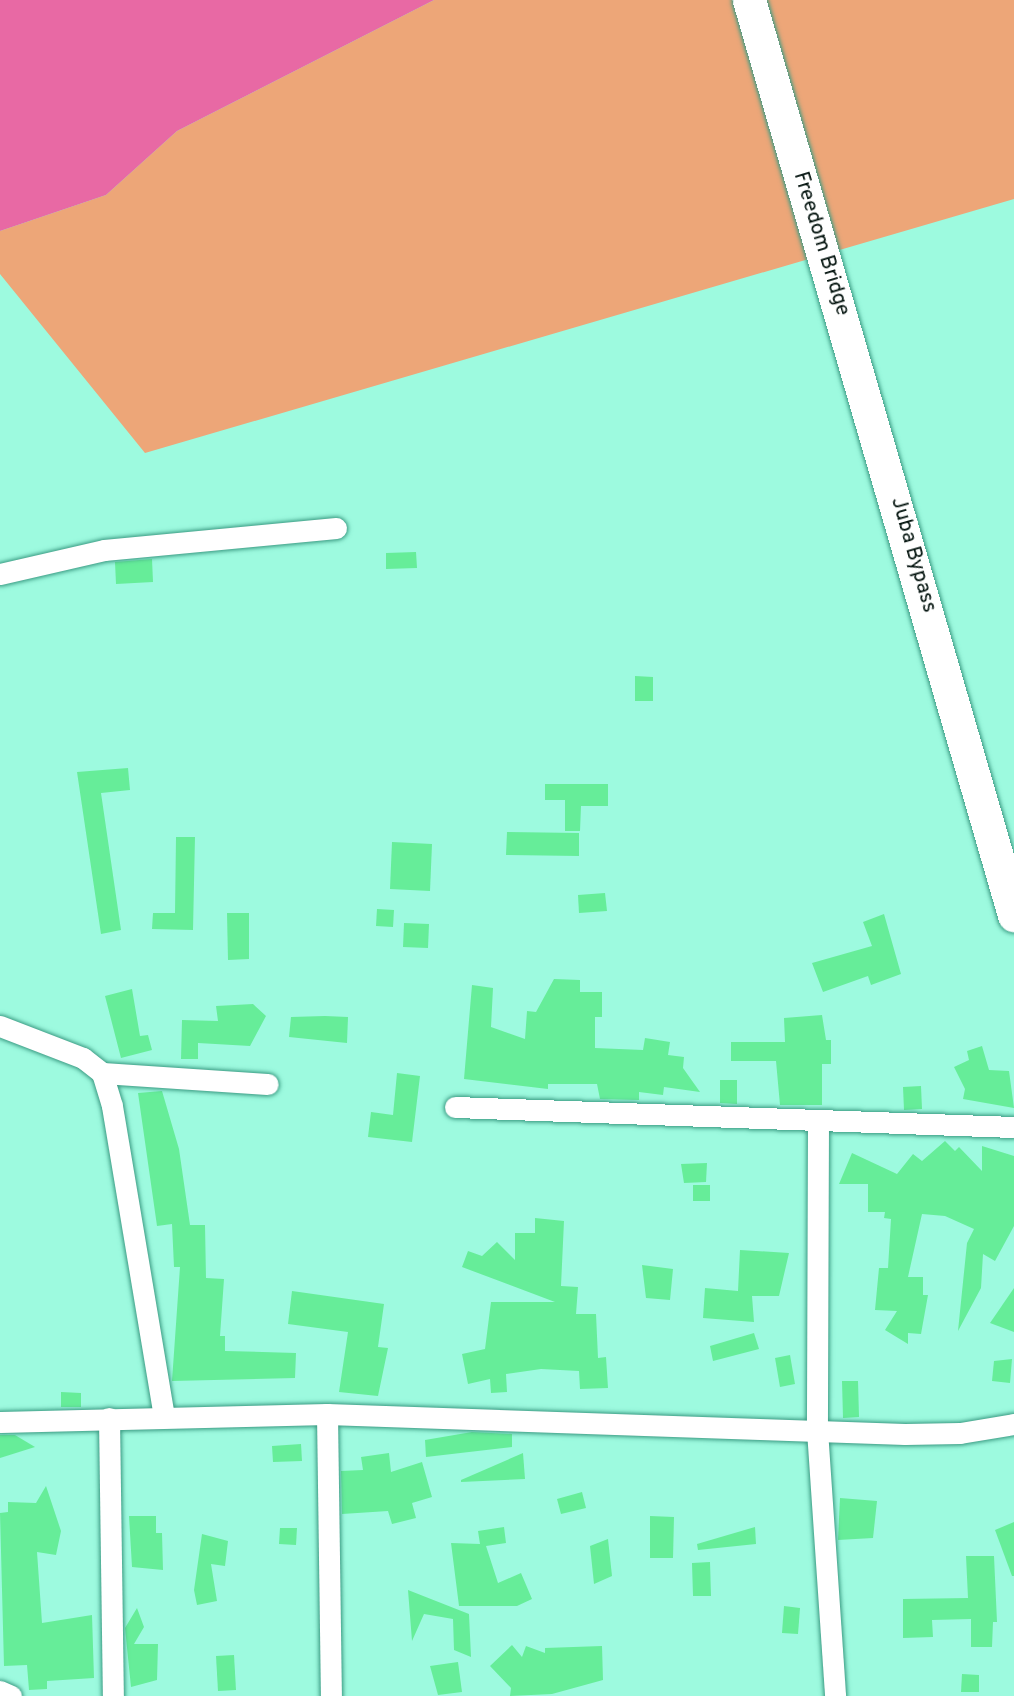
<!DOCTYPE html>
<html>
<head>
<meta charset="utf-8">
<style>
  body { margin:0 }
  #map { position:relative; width:1014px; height:1696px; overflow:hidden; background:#9dfadf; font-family:Overpass,sans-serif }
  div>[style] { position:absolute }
  .green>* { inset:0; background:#eda678 }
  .water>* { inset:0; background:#e869a4 }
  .building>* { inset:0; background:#66ed99 }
  .roads { filter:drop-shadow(0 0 2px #3b9b83) drop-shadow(0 0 2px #3b9b83) }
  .street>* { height:21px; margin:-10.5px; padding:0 10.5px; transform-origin:10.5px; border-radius:10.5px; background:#fff }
  .primary>* { height:33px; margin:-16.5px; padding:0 16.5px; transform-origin:16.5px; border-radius:16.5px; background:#fff }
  span { translate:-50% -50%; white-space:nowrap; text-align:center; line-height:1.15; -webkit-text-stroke:5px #fff; paint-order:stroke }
  .street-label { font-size:21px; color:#01110c }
</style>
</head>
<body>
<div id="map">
  <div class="green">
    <div style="clip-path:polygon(434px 0,1014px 0,1014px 199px,145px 453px,0 274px,0 231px,106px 195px,177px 131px)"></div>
  </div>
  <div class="water">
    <div style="clip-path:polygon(0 0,434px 0,177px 131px,106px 195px,0 231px)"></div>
  </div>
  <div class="building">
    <div style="clip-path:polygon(416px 552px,417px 568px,386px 569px,386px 553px)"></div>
    <div style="clip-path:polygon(152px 559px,153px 582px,116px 584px,115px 562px)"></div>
    <div style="clip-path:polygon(635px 676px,653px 677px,653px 701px,635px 701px)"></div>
    <div style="clip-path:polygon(128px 768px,130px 790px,101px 793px,121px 930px,101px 934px,77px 772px)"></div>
    <div style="clip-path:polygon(545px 784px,608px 784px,608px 806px,581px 806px,580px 831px,565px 831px,565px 800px,545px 800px)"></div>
    <div style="clip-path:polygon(507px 832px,579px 833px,579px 856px,506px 855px)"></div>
    <div style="clip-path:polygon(176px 837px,195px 837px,193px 930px,152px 929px,153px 913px,175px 913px)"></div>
    <div style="clip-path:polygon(392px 842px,432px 844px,430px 891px,390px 889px)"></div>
    <div style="clip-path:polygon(605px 893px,607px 911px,579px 913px,578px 895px)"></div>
    <div style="clip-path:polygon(377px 909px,394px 910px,393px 927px,376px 926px)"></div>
    <div style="clip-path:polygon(227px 913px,249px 913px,249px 959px,228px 960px)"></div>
    <div style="clip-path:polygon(884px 914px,901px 974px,871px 985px,868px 976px,823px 992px,812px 963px,872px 946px,863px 922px)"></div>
    <div style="clip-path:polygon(404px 923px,429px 924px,428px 948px,403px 947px)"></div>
    <div style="clip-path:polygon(554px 979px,580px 980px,580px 992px,602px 992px,602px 1017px,595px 1017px,595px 1048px,643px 1050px,645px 1038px,670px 1042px,668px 1055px,684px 1057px,683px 1068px,700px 1092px,664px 1087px,663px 1095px,639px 1092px,639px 1100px,600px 1099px,597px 1084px,548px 1084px,548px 1089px,464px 1079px,472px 985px,493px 988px,491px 1027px,525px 1039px,527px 1011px,536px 1012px)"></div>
    <div style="clip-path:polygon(132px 989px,140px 1036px,148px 1035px,152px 1050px,121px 1058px,105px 996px)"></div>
    <div style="clip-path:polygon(253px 1004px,266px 1016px,250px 1046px,198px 1043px,198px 1059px,181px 1059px,182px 1020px,218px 1021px,216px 1006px)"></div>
    <div style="clip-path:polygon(822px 1015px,826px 1040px,831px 1040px,831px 1064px,822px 1064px,822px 1105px,780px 1105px,776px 1061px,731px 1061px,731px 1042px,785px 1042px,784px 1018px)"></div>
    <div style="clip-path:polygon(325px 1016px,348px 1017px,347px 1043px,289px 1037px,291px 1017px)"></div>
    <div style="clip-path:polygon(982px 1046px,989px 1070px,1009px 1071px,1014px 1108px,963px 1099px,965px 1089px,954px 1067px,969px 1060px,967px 1051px)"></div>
    <div style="clip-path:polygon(397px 1073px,420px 1076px,412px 1142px,368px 1137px,371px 1112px,393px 1115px)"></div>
    <div style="clip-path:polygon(720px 1080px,737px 1080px,737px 1104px,720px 1103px)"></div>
    <div style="clip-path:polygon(921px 1086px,922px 1109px,904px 1110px,903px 1087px)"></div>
    <div style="clip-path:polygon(162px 1091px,179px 1149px,190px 1225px,205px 1225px,206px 1278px,224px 1279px,220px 1336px,225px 1336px,225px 1351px,296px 1353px,295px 1378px,172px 1381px,180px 1267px,174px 1267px,172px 1224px,157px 1226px,138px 1093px)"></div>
    <div style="clip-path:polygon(945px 1141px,955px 1151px,959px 1147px,982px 1171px,982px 1146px,1014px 1156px,1014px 1226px,995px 1261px,983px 1254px,981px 1288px,958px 1331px,967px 1243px,974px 1229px,945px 1216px,922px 1214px,908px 1277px,923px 1277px,923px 1295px,928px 1295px,921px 1334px,908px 1333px,908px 1344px,885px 1330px,897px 1311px,875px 1310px,879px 1268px,888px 1268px,891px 1219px,884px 1218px,885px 1212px,868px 1212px,868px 1184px,839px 1184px,852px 1153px,897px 1174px,913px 1154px,922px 1161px)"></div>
    <div style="clip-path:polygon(707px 1163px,706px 1182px,684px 1183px,681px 1164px)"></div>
    <div style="clip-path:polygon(693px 1185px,710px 1185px,710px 1201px,693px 1201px)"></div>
    <div style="clip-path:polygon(535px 1218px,564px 1221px,561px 1286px,578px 1287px,576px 1314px,596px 1314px,598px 1358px,606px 1357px,608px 1388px,580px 1389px,579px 1371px,541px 1369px,506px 1374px,507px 1392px,491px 1393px,490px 1379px,468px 1384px,462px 1354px,485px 1349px,491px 1302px,555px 1302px,462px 1267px,468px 1251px,482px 1256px,497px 1242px,515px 1260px,515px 1233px,535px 1233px)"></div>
    <div style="clip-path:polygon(740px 1250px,789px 1253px,779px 1296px,752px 1296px,754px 1322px,703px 1318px,705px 1288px,738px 1291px)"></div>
    <div style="clip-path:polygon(642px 1265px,673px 1269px,670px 1300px,646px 1298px)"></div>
    <div style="clip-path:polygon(1014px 1288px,1014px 1332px,990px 1323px)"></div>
    <div style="clip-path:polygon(292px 1291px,384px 1304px,378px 1347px,388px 1348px,378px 1396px,339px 1392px,348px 1332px,288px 1324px)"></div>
    <div style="clip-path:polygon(754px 1333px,759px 1349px,713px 1361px,710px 1346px)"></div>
    <div style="clip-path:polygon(790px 1355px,795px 1384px,780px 1387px,775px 1358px)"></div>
    <div style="clip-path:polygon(1012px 1359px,1010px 1383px,992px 1381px,994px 1361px)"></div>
    <div style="clip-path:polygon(842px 1381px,858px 1381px,859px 1417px,843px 1418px)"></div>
    <div style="clip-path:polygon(61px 1392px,81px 1393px,81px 1407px,61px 1407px)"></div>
    <div style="clip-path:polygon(472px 1432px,512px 1434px,512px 1447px,426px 1457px,425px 1440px)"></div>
    <div style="clip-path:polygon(0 1435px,15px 1435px,35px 1447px,0 1458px)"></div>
    <div style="clip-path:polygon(301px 1444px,302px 1461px,273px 1462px,272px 1446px)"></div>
    <div style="clip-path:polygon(389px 1453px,391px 1472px,422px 1462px,432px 1497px,412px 1503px,416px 1518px,392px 1524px,388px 1511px,342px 1514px,341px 1471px,363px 1470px,361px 1457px)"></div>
    <div style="clip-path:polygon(523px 1453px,525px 1479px,461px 1482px,461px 1480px)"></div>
    <div style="clip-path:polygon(46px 1486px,61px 1531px,56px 1555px,37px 1552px,42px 1623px,92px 1615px,94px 1678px,47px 1681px,47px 1689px,29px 1690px,27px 1665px,4px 1666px,0 1513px,8px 1512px,8px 1502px,36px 1503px)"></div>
    <div style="clip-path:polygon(582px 1492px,586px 1508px,561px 1514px,557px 1499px)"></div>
    <div style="clip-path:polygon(840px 1498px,877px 1501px,873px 1538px,838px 1540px)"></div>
    <div style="clip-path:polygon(129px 1516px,156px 1516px,156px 1533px,162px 1533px,163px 1570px,132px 1567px)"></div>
    <div style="clip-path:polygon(650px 1516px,674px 1517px,673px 1558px,650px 1558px)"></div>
    <div style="clip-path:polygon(1014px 1522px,1014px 1576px,1012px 1576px,995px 1530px)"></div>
    <div style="clip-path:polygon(504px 1527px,506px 1543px,486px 1546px,498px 1583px,521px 1573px,532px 1599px,517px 1606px,459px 1606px,451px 1543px,480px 1544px,478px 1531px)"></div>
    <div style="clip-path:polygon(755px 1527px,756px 1544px,698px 1550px,697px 1544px)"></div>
    <div style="clip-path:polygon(280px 1528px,297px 1528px,296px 1545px,279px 1544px)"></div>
    <div style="clip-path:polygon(202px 1534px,228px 1541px,225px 1566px,211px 1564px,217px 1601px,197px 1605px,194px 1590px)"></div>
    <div style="clip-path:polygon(608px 1539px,612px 1576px,594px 1584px,590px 1546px)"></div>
    <div style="clip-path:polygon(966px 1556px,994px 1556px,997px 1622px,993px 1622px,992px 1647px,971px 1647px,971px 1619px,932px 1620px,933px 1637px,903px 1638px,903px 1599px,968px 1598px)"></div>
    <div style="clip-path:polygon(710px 1562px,711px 1596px,693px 1596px,692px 1563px)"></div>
    <div style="clip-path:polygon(408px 1590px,469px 1614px,471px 1657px,454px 1650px,453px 1619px,424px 1614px,412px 1641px)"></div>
    <div style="clip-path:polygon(784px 1606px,800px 1608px,798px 1634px,782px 1633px)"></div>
    <div style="clip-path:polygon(137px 1608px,144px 1627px,134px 1644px,158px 1644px,157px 1680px,131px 1687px,125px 1628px)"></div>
    <div style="clip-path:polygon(512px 1645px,522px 1657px,526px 1646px,545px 1653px,545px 1648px,602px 1646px,603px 1680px,552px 1694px,510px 1696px,511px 1688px,490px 1666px)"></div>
    <div style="clip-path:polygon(234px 1655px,236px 1690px,218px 1691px,216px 1656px)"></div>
    <div style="clip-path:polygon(458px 1662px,462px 1692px,438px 1695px,430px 1666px)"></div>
    <div style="clip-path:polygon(962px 1674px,979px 1675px,979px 1692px,961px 1692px)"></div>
  </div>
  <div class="roads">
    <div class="street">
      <div style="left:0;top:574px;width:107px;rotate:-13deg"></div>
      <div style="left:104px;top:550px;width:233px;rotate:-5.4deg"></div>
      <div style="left:0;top:1026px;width:89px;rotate:21.1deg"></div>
      <div style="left:83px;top:1058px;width:24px;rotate:38deg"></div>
      <div style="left:102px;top:1073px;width:34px;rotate:73deg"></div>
      <div style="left:112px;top:1106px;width:315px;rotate:80.5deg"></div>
      <div style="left:102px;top:1073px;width:166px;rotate:3.8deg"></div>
      <div style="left:455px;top:1107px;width:559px;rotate:2.05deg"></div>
      <div style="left:818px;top:1122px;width:308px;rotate:90.2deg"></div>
      <div style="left:817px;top:1430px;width:267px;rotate:86.1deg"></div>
      <div style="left:327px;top:1414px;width:282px;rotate:89.2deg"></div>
      <div style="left:109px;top:1418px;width:278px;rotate:89.2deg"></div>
      <div style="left:0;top:1422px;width:327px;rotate:-1.4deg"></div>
      <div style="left:327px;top:1414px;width:578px;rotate:1.98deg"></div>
      <div style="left:905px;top:1434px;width:55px;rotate:-1deg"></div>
      <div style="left:960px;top:1433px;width:55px;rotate:-9.5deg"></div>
      <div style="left:0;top:1691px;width:12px;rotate:24deg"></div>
    </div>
    <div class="primary">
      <div style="left:749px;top:0;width:953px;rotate:73.85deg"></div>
    </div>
  </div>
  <div class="street-label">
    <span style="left:821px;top:244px;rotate:73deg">Freedom Bridge</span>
    <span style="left:913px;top:555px;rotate:74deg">Juba Bypass</span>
  </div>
</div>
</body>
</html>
